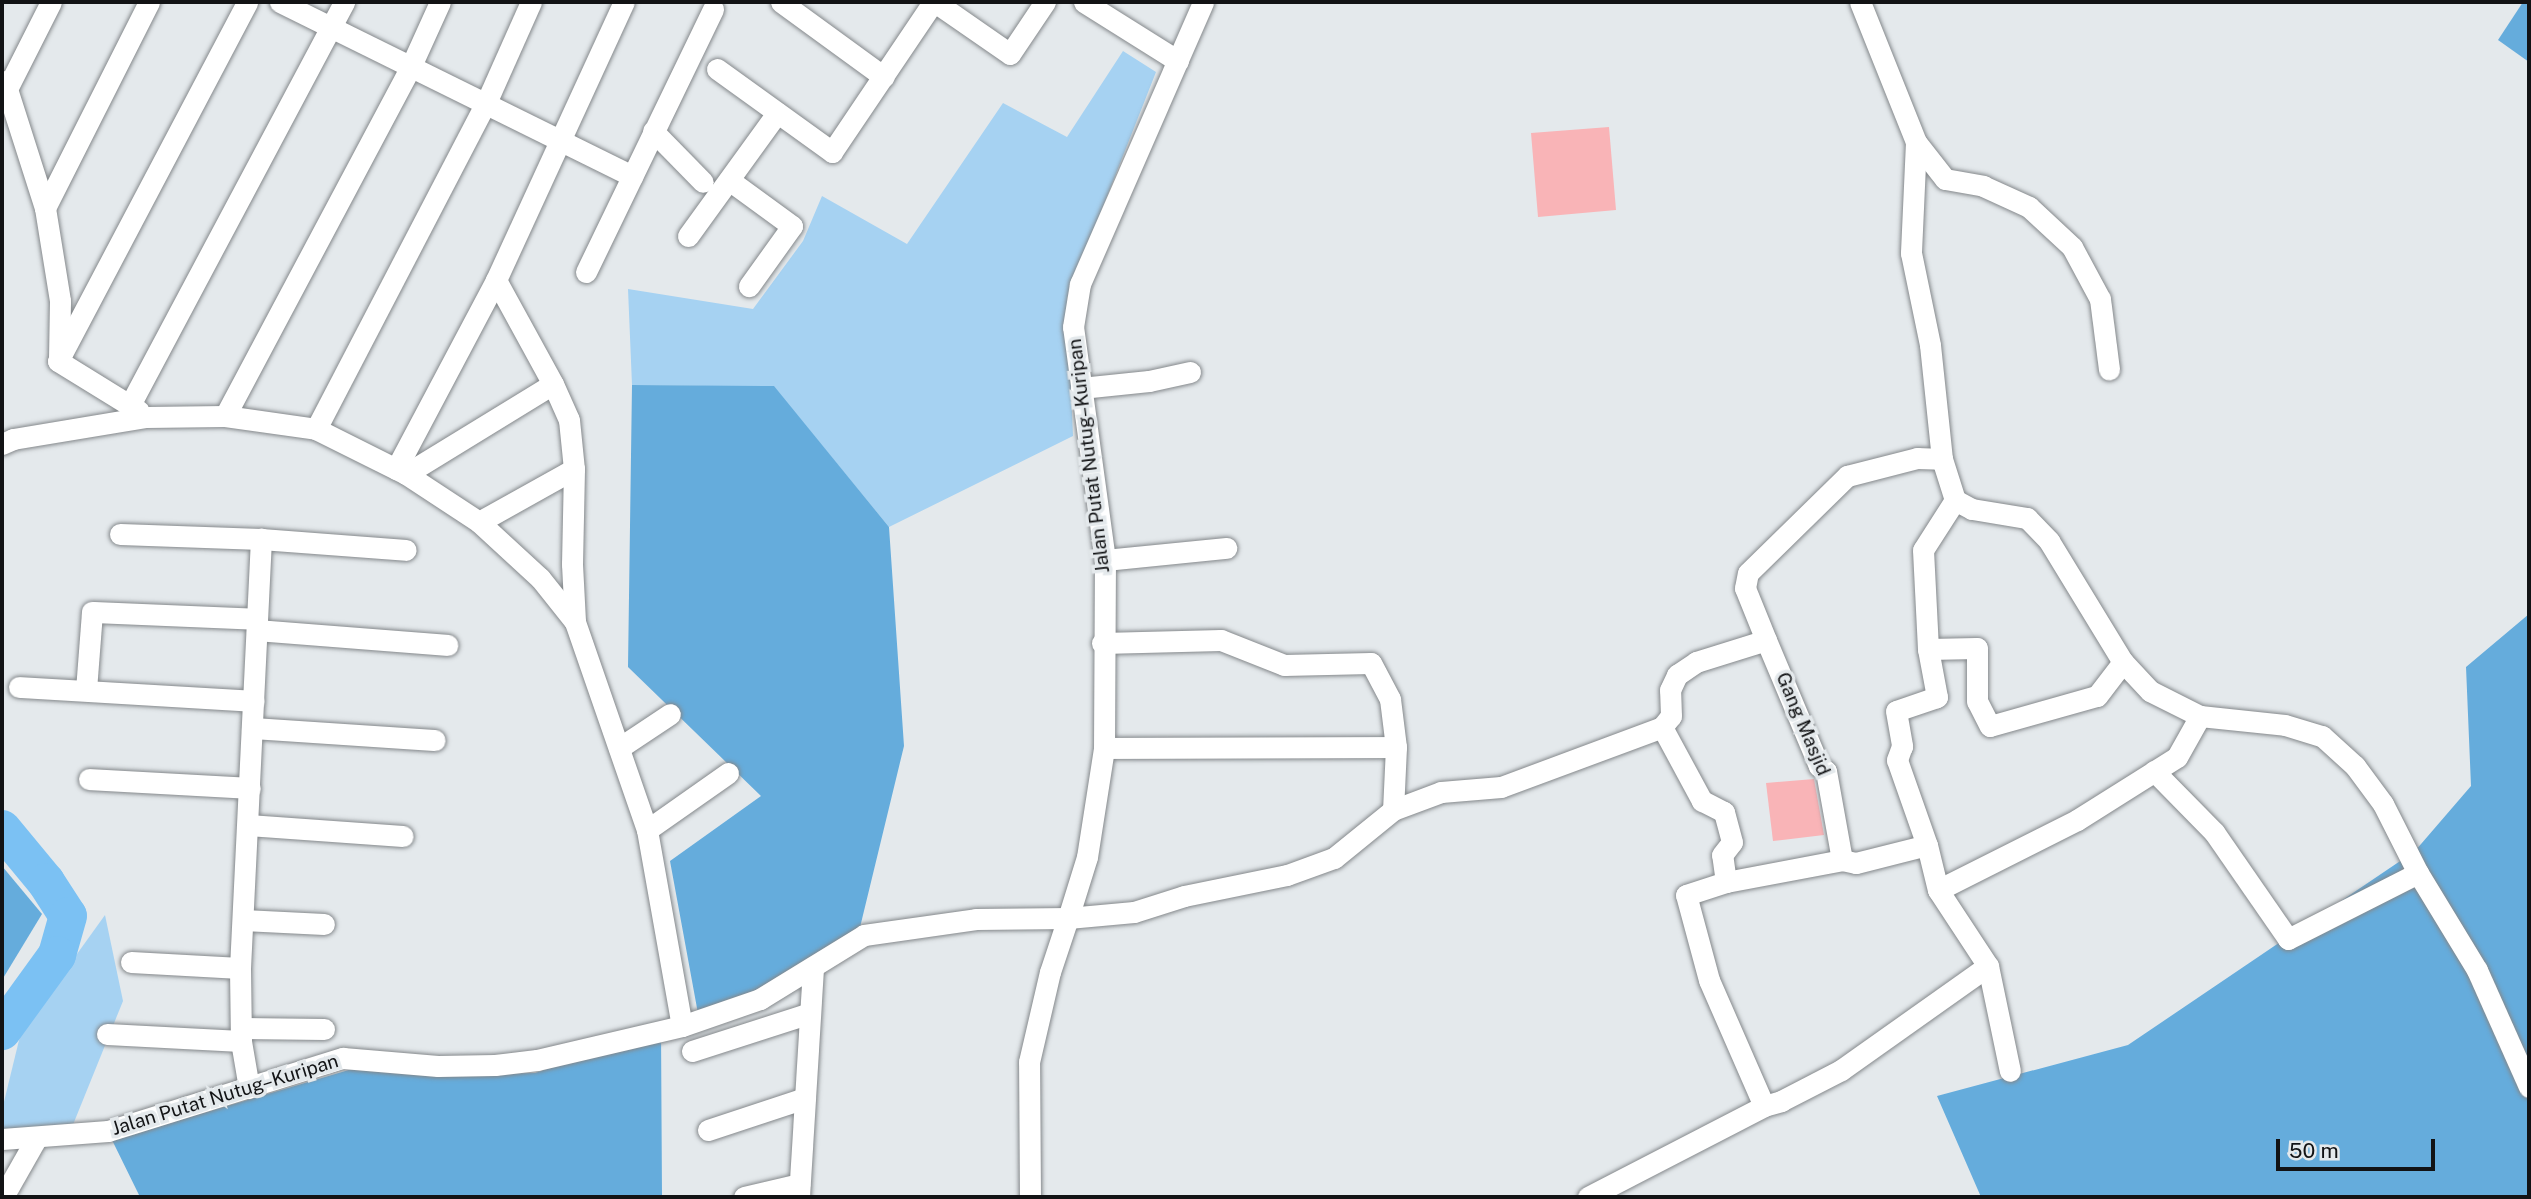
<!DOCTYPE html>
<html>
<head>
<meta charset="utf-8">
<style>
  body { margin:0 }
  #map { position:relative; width:2531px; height:1199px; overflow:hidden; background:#e4e9ec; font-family:"Public Sans",sans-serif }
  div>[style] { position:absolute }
  .green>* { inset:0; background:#a6d2f2 }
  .forest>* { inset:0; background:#65acdc }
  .river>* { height:38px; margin:-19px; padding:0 19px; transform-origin:19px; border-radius:19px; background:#7bc1f3 }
  .building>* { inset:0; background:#f9b4b7 }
  .roads { filter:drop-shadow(0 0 2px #84888b) drop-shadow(0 0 2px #84888b) }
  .minor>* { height:21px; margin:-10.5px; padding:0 10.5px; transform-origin:10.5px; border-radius:10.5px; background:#fff }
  span { translate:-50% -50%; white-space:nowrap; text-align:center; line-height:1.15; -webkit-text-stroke:7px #e4e9ec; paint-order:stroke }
  .street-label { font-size:19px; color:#121315 }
  .frame { position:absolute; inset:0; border:4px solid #121315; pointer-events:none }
  .scale { position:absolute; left:2276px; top:1139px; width:159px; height:32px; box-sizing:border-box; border:4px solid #121315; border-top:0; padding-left:9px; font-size:21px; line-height:24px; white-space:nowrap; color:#121315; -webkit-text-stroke:5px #e4e9ec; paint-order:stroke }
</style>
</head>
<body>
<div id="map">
  <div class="green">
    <div style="clip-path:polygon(1123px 51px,1156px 72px,1067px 298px,1073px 436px,889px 527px,774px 387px,632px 385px,628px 289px,753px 309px,803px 241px,822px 196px,907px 244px,1003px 103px,1067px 137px)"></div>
    <div style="clip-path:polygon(105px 915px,123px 1001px,66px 1142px,2px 1144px,2px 1110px,21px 1032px)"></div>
  </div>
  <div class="forest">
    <div style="clip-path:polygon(2523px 2px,2529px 2px,2529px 62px,2498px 40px)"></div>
    <div style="clip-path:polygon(632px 385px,774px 386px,889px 527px,904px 746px,855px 948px,699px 1019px,670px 861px,761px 796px,628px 667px)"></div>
    <div style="clip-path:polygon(2529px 614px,2529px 1197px,1981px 1197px,1937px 1096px,2128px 1045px,2415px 851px,2471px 786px,2466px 667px)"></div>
    <div style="clip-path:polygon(2px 866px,42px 914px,2px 980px)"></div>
    <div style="clip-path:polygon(661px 1030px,662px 1197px,140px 1197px,112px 1140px,369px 1064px,442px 1075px,535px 1073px)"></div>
  </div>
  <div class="river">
    <div style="left:2px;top:829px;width:69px;rotate:50.3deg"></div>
    <div style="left:46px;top:882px;width:40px;rotate:57.1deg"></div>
    <div style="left:68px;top:916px;width:41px;rotate:105.8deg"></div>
    <div style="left:57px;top:955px;width:94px;rotate:125.9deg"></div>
  </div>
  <div class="building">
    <div style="clip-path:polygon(1609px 127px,1616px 210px,1538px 217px,1531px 133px)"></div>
    <div style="clip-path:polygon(1814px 779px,1824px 835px,1773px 841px,1766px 783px)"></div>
  </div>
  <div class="roads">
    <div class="minor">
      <div style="left:280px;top:2px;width:393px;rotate:26.3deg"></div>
      <div style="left:781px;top:2px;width:127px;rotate:36.1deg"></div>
      <div style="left:935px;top:2px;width:91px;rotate:34.7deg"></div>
      <div style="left:1010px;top:54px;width:63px;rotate:-56.1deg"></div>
      <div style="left:1084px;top:2px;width:111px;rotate:32.1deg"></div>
      <div style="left:1860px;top:2px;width:151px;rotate:68.2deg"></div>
      <div style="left:1916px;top:142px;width:111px;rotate:92.6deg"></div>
      <div style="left:1911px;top:253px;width:94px;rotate:78.3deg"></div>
      <div style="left:1930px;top:345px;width:115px;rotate:84deg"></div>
      <div style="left:1942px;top:459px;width:43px;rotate:72.4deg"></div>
      <div style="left:1955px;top:500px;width:19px;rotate:28deg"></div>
      <div style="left:1972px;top:509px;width:56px;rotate:9.3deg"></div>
      <div style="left:2027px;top:518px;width:32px;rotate:46deg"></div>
      <div style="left:2049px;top:541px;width:142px;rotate:58.6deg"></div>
      <div style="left:2123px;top:662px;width:40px;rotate:47deg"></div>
      <div style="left:2150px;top:691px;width:56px;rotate:26.6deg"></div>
      <div style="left:2200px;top:716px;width:85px;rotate:6deg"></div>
      <div style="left:2285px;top:725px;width:39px;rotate:17deg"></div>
      <div style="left:2322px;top:736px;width:45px;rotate:42.3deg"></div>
      <div style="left:2355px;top:766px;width:47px;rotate:53.6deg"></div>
      <div style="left:2383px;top:804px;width:77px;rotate:63.1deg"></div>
      <div style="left:2418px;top:873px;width:114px;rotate:58.7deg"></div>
      <div style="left:2477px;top:970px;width:128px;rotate:66deg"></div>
      <div style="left:717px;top:69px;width:142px;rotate:35.8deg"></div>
      <div style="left:832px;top:152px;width:181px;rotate:-56deg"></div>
      <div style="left:2px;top:81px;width:9px;rotate:58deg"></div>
      <div style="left:7px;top:89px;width:125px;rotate:72.3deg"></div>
      <div style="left:45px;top:208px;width:94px;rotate:80.8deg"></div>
      <div style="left:60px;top:301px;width:55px;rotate:91deg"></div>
      <div style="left:7px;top:89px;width:97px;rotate:-63.2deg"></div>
      <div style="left:653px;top:131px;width:71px;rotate:45.6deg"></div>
      <div style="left:1916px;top:142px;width:47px;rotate:51.9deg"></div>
      <div style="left:1945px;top:179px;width:39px;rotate:10deg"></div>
      <div style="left:1983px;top:186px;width:51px;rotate:24.5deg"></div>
      <div style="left:2029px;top:207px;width:59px;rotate:42.9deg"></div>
      <div style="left:2072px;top:247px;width:59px;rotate:61.7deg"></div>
      <div style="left:2100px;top:299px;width:71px;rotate:82.7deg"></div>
      <div style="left:729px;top:180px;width:78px;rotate:36.1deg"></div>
      <div style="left:792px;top:226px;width:74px;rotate:125.6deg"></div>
      <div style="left:45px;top:208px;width:231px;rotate:-63.2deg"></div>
      <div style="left:688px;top:236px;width:152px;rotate:-54.1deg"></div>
      <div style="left:586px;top:272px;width:292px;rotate:-64.2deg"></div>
      <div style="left:496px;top:280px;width:119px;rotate:61.3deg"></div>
      <div style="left:553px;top:384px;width:39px;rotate:66deg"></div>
      <div style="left:569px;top:420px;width:49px;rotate:84.2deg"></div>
      <div style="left:574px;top:469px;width:95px;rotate:91.2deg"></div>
      <div style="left:572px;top:564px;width:58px;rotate:87deg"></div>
      <div style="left:575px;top:622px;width:220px;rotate:70.9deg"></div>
      <div style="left:647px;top:830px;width:199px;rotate:79.9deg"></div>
      <div style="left:58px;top:361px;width:406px;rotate:-62.2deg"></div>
      <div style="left:58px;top:361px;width:95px;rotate:31.7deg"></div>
      <div style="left:1081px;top:388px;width:68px;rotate:-5.9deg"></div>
      <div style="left:1149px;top:381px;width:42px;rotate:-12.4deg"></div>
      <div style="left:131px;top:403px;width:454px;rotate:-62deg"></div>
      <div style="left:225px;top:416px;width:396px;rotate:-62deg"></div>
      <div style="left:411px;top:66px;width:70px;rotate:-65.6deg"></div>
      <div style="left:316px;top:429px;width:368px;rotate:-62.5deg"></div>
      <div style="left:486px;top:103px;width:111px;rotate:-66deg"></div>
      <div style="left:2px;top:444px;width:12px;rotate:-24deg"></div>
      <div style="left:13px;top:439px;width:135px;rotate:-9.4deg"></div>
      <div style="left:146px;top:417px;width:79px;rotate:-0.7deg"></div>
      <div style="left:225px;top:416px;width:92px;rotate:8.1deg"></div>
      <div style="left:316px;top:429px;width:101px;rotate:26.6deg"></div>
      <div style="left:406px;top:474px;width:87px;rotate:33.3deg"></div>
      <div style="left:479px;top:522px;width:83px;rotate:42.6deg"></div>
      <div style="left:540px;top:578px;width:56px;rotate:51.5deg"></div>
      <div style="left:396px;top:469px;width:214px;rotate:-62.1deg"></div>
      <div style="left:496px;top:280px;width:306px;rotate:-65.3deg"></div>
      <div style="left:406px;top:474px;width:172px;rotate:-31.5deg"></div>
      <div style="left:1955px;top:500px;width:59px;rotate:122.6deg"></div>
      <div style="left:1923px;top:550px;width:99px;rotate:87.1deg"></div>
      <div style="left:1928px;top:649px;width:49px;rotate:79.4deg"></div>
      <div style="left:1937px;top:697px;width:43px;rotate:161.1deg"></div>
      <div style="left:1896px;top:711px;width:36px;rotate:80deg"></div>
      <div style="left:1902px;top:746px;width:15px;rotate:110deg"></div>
      <div style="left:1897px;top:760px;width:90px;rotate:70.6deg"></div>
      <div style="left:1927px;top:845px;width:46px;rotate:76.3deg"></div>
      <div style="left:1938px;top:890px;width:91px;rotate:56.7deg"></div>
      <div style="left:1988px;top:966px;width:107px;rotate:78.2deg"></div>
      <div style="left:479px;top:522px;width:109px;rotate:-29.2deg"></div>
      <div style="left:120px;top:534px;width:141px;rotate:2deg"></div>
      <div style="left:261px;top:539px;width:145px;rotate:4.3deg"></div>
      <div style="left:1105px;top:560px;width:122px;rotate:-5.7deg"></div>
      <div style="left:257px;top:630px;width:191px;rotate:4.5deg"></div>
      <div style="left:1102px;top:643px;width:119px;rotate:-1.4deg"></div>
      <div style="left:1221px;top:640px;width:68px;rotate:21.6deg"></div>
      <div style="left:1284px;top:665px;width:87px;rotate:-1.3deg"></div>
      <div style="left:1371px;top:663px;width:41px;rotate:62.2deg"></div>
      <div style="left:1390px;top:699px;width:48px;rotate:82.9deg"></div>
      <div style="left:1396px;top:747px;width:63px;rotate:92.7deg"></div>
      <div style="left:1928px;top:649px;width:49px;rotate:-1.2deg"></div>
      <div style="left:1977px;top:648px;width:53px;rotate:90deg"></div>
      <div style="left:1977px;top:701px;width:28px;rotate:63deg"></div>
      <div style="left:1990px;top:726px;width:111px;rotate:-15.7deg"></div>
      <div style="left:2097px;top:696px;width:43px;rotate:-52.6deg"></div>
      <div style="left:19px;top:687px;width:235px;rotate:3.4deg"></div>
      <div style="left:86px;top:690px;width:78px;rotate:-85.6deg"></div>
      <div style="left:92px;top:612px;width:165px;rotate:2.4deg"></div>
      <div style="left:252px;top:728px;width:183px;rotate:3.8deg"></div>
      <div style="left:619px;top:748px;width:61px;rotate:-33.7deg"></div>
      <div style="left:1104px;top:748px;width:292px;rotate:-0.2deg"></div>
      <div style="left:2154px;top:771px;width:86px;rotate:45.5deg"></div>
      <div style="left:2214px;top:832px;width:130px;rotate:55.3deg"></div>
      <div style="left:2288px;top:939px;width:146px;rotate:-26.9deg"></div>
      <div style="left:89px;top:779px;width:161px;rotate:3.2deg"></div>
      <div style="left:248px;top:825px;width:155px;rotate:4.1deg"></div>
      <div style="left:647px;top:830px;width:99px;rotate:-35.1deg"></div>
      <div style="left:1842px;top:860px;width:14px;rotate:12deg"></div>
      <div style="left:1856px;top:863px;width:73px;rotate:-14.2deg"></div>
      <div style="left:1726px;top:882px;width:118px;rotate:-10.7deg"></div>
      <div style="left:1842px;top:860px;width:90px;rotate:-100.2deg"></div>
      <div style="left:1826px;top:771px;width:9px;rotate:-144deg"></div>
      <div style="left:1819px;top:766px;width:137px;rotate:-112.8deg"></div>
      <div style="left:1938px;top:890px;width:156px;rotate:-26.7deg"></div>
      <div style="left:2077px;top:820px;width:118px;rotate:-32.2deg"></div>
      <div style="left:2177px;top:757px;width:47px;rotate:-60.7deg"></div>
      <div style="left:243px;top:920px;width:81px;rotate:2.8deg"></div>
      <div style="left:131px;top:962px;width:109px;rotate:3.2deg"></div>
      <div style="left:242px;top:1028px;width:82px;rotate:0.7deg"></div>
      <div style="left:107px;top:1034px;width:134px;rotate:3deg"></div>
      <div style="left:692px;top:1051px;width:124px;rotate:-17.9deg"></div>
      <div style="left:249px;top:1088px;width:48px;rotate:-99.7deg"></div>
      <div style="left:241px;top:1041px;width:73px;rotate:-90.8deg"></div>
      <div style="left:240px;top:968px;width:430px;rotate:-87.2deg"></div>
      <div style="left:1764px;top:1106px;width:18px;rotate:-16deg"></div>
      <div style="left:1781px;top:1101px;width:68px;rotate:-27.3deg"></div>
      <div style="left:1841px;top:1070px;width:180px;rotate:-35.3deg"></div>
      <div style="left:708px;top:1130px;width:102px;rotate:-18.3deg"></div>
      <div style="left:2px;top:1139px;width:106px;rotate:-4.3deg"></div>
      <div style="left:108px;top:1131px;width:246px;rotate:-17.3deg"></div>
      <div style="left:343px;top:1058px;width:95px;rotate:4.8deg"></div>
      <div style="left:438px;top:1066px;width:57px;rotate:-1deg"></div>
      <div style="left:495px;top:1065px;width:42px;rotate:-6.8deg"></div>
      <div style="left:537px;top:1060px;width:149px;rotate:-13.2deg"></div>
      <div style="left:682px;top:1026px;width:83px;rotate:-19.1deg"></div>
      <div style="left:760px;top:999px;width:122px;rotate:-31.6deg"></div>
      <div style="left:864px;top:935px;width:113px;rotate:-8.1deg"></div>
      <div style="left:976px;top:919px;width:92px;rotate:-0.6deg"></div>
      <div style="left:1068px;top:918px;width:64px;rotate:-72.7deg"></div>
      <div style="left:1087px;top:857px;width:110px;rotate:-81.1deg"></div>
      <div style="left:1104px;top:748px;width:188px;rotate:-89.7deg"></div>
      <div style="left:1105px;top:560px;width:235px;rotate:-97.8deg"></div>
      <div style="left:1073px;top:327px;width:44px;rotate:-80.8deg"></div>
      <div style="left:1080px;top:284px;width:308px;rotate:-66.4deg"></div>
      <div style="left:3px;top:1197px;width:67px;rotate:-60.4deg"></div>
      <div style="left:744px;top:1197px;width:57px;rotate:-13.1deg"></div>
      <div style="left:799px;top:1197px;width:230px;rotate:-86.5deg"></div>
      <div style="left:1030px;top:1197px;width:135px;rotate:-90.4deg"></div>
      <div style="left:1029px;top:1062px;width:92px;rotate:-76.9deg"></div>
      <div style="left:1050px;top:972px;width:57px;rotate:-71.6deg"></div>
      <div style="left:1068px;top:918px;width:66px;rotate:-5.2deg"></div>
      <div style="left:1134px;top:912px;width:52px;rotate:-17.7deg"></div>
      <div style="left:1184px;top:896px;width:105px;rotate:-11.5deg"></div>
      <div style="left:1287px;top:875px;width:50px;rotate:-19.9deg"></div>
      <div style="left:1334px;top:858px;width:76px;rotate:-39.1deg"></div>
      <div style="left:1393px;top:810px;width:51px;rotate:-20.6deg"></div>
      <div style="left:1441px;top:792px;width:60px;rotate:-4.8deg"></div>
      <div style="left:1501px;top:787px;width:172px;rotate:-20.4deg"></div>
      <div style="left:1662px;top:727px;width:14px;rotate:-51deg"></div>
      <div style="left:1671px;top:716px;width:26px;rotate:-92deg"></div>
      <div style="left:1670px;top:690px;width:17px;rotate:-65deg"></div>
      <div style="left:1677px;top:675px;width:23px;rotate:-34deg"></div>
      <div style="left:1696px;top:662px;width:73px;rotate:-17.4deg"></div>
      <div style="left:1766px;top:640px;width:56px;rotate:-112deg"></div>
      <div style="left:1745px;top:588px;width:15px;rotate:-79deg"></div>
      <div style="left:1748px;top:573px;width:139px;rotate:-44.4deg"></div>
      <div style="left:1847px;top:476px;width:72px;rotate:-14.4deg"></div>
      <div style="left:1917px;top:458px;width:25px;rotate:2deg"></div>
      <div style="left:1588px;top:1197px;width:198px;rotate:-27.3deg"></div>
      <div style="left:1764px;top:1106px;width:137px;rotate:-113.6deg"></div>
      <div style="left:1709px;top:980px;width:88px;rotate:-105.1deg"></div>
      <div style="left:1686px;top:895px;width:42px;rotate:-18deg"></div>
      <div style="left:1726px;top:882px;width:27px;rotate:-98deg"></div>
      <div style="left:1722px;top:855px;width:16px;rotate:-52deg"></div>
      <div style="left:1732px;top:842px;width:31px;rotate:-105deg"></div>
      <div style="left:1724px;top:812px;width:25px;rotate:-153deg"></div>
      <div style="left:1702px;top:801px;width:84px;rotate:-118.4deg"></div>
    </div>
  </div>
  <div class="street-label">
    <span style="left:1089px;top:456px;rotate:-97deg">Jalan Putat Nutug–Kuripan</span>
    <span style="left:1803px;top:724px;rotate:67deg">Gang Masjid</span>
    <span style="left:225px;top:1095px;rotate:-17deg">Jalan Putat Nutug–Kuripan</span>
  </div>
  <div class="frame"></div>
  <div class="scale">50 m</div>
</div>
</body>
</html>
